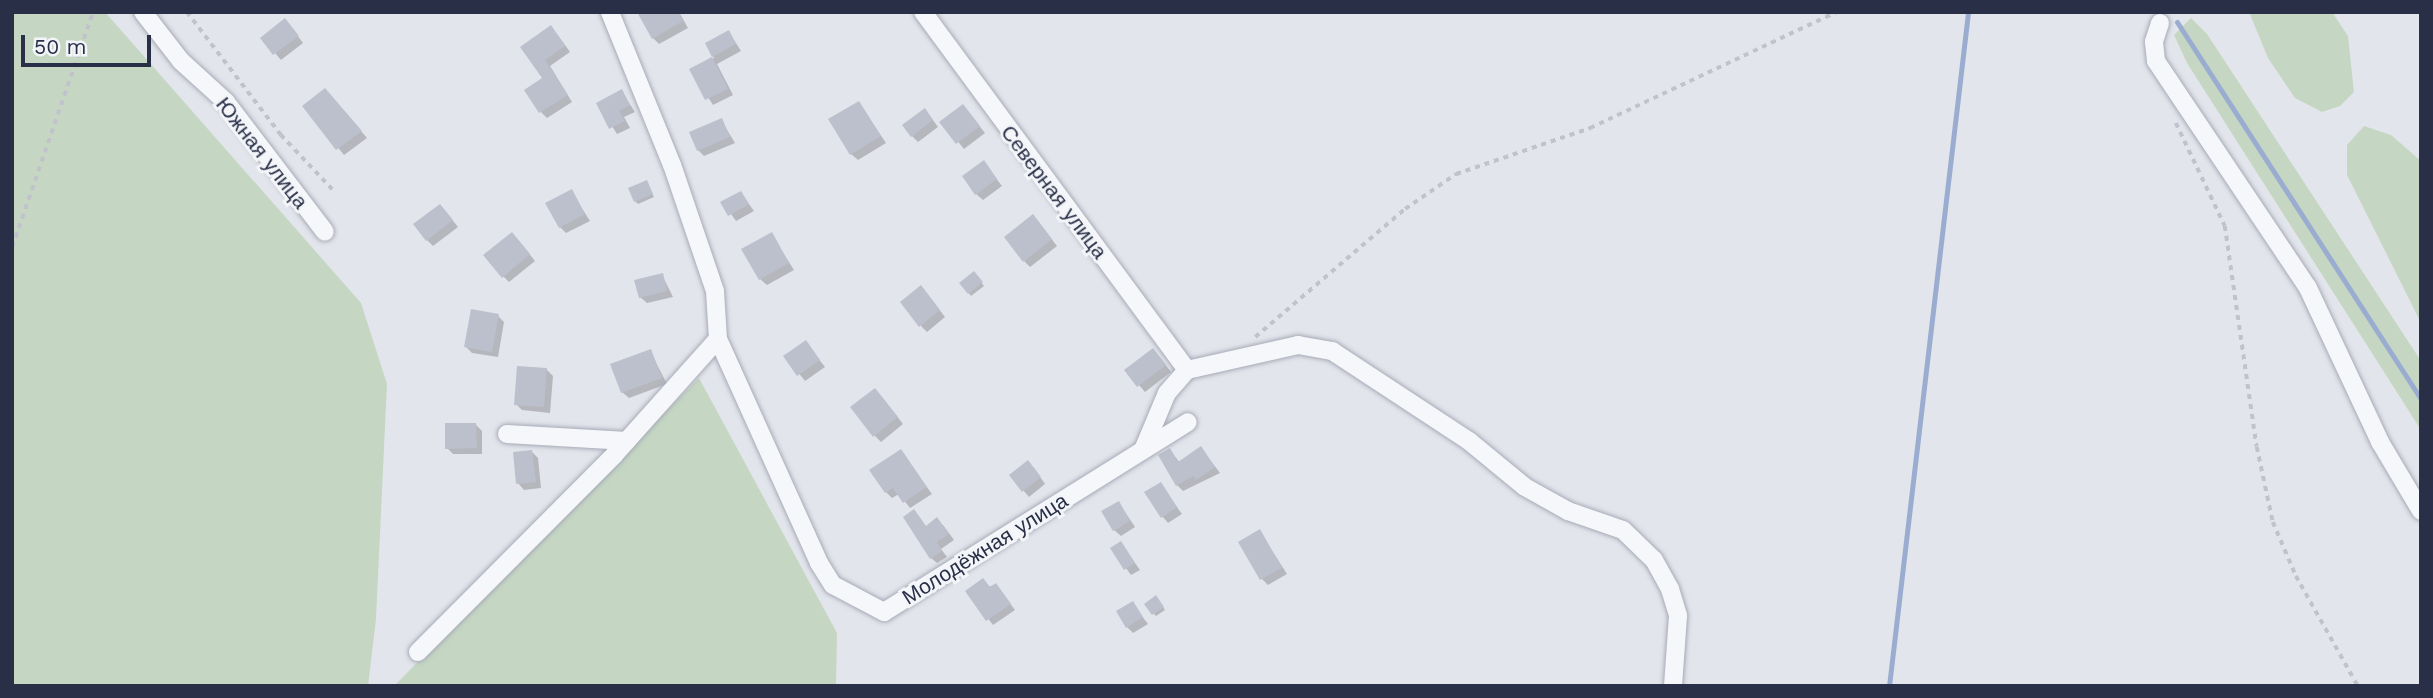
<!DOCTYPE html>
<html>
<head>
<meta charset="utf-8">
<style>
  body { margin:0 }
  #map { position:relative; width:2433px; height:698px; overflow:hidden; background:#e3e5ec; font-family:"Work Sans",sans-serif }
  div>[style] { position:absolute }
  .green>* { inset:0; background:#c5d7c3 }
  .shadow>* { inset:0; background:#0003 }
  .stream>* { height:5px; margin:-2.5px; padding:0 2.5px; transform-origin:2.5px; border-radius:2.5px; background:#9aadd0 }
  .building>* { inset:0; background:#bcc0cd }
  .path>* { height:3.5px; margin-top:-1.75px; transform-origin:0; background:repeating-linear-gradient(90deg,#c0c3cb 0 5px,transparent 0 10px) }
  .roads { filter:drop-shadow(0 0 2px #a7abb7) drop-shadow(0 0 2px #a7abb7) }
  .minor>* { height:18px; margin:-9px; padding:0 9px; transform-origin:9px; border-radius:9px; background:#f6f7fa }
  span { translate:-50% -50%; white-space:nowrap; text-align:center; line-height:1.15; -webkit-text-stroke:6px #f3f5f9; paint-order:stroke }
  .street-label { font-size:21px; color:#282f47 }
  .frame { position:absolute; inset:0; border:14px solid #282f47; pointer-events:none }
  .scale { position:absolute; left:21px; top:35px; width:130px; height:32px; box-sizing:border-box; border:4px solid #282f47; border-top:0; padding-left:9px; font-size:21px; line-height:24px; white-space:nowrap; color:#282f47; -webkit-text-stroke:5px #f3f5f9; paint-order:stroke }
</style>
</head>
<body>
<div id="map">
  <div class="green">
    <div style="clip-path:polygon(12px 12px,105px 12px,361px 303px,387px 384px,376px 619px,368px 686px,12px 686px)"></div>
    <div style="clip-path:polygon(2249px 12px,2332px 12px,2348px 36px,2354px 92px,2340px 106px,2322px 112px,2295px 98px,2268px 58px)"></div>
    <div style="clip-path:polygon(2191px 18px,2207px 34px,2421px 361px,2421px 430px,2187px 63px,2174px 35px)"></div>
    <div style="clip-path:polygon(2364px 126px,2391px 135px,2421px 161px,2421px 323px,2347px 175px,2347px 145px)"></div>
    <div style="clip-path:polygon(699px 378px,837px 633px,836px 686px,394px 686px)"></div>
  </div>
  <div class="shadow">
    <div style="clip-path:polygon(650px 12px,679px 12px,688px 28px,659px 44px,653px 38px)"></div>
    <div style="clip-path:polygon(291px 27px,303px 43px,281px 60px,262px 38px)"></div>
    <div style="clip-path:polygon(729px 32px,741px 51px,717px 64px,733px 95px,713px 105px,691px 70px,714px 58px,707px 44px)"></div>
    <div style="clip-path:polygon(557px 34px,570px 52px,550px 66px,572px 102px,547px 118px,541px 112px,545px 78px,523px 47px)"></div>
    <div style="clip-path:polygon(622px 92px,635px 112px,624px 117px,630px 128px,617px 134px,598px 104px)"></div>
    <div style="clip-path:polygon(331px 96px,367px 138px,344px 155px,304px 106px)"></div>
    <div style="clip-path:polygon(859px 103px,886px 143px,858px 160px,851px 154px)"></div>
    <div style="clip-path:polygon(969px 113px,985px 133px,964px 149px,942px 122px)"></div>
    <div style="clip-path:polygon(930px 116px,938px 127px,918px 142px,912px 136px)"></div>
    <div style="clip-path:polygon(721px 120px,735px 143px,704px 156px,698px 150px)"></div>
    <div style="clip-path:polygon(984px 163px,1002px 186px,983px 200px,976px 194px)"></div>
    <div style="clip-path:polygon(646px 182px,654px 197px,638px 204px,635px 201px)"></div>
    <div style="clip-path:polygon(571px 191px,590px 221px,566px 233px,560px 227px)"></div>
    <div style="clip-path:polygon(741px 193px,754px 211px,736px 221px,723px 203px)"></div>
    <div style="clip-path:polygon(446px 212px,458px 227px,433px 246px,427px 240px)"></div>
    <div style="clip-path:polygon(1039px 223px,1057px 246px,1030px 267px,1024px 261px)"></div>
    <div style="clip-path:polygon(771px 234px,794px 270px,767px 285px,760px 279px)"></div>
    <div style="clip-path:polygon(518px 240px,535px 261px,509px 282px,503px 276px)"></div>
    <div style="clip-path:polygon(974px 273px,984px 286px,971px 296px,961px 283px)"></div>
    <div style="clip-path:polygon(662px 275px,673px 297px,647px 303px,640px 297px)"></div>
    <div style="clip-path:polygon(927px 294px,945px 317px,927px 332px,921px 326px)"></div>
    <div style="clip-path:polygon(498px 316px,504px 322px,498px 357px,472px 353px,466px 347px)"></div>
    <div style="clip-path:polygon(806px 343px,825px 367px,805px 381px,786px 357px)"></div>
    <div style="clip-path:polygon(650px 351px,667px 384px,629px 398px,622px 392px)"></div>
    <div style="clip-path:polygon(1159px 356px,1171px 372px,1145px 392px,1126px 370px)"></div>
    <div style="clip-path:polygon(547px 370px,553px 376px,550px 413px,522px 410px,516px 404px)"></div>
    <div style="clip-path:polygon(881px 396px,903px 424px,881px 442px,875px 436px)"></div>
    <div style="clip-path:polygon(476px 425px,482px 431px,482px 454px,453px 454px,447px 448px)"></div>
    <div style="clip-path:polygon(1201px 448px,1220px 473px,1183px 491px,1177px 485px,1170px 450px,1180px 463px)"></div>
    <div style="clip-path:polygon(900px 451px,932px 494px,910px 508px,899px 494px,892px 498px,886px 492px)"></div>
    <div style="clip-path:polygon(532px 452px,538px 458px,541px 488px,524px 490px,518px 483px)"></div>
    <div style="clip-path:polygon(1034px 468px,1045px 484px,1029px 497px,1023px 490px)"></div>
    <div style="clip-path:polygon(1160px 484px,1182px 514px,1168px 523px,1162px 516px)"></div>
    <div style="clip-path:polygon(1119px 503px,1135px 527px,1121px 536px,1114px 530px)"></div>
    <div style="clip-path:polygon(943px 525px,954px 540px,941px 549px,947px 557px,937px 563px,931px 558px,927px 527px)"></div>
    <div style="clip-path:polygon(1260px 532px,1287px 574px,1268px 585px,1262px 579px)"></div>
    <div style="clip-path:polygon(1121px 543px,1140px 570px,1131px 575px,1112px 549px)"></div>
    <div style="clip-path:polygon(996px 585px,1015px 610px,993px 625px,967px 591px)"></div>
    <div style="clip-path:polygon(1158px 600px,1165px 610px,1156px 616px,1154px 614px)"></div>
    <div style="clip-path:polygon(1132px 603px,1148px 624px,1133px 633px,1127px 627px)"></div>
  </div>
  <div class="stream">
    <div style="left:2177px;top:22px;width:449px;rotate:57.1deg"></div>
    <div style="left:1889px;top:686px;width:679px;rotate:-83.31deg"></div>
  </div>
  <div class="building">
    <div style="clip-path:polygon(637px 12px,678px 12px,683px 21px,652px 39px)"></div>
    <div style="clip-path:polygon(285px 18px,299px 36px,273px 55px,260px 38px)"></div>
    <div style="clip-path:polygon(551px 25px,565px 46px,545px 60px,568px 95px,539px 113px,524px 90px,542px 78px,520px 47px)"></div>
    <div style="clip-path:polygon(729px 30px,736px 44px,712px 57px,705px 43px)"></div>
    <div style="clip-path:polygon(712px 57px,728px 89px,705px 100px,689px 69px)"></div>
    <div style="clip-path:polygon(325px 88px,362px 131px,336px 150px,302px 106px)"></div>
    <div style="clip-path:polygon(622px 89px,630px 105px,619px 111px,625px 121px,609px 129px,596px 103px)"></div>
    <div style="clip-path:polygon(859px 101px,881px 136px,850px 155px,828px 119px)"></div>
    <div style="clip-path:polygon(963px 104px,980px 126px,956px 144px,939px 122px)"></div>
    <div style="clip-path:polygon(925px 108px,933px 120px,911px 137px,902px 125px)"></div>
    <div style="clip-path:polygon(722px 118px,730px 137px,697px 151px,689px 132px)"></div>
    <div style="clip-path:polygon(984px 160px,997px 179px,975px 195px,962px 176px)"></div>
    <div style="clip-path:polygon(647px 180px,653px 194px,634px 202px,628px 188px)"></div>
    <div style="clip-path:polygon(572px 189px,585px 214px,559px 228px,545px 203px)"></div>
    <div style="clip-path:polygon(741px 191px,749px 204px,728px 216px,720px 202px)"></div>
    <div style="clip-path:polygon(440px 204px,453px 220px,426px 241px,413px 224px)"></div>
    <div style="clip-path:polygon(1033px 214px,1052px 239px,1023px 262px,1004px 237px)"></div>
    <div style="clip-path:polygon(512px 232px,530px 254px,502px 278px,483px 255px)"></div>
    <div style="clip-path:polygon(772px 232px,789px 263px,759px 280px,741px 249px)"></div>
    <div style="clip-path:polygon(974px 271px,983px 282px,968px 294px,959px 283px)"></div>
    <div style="clip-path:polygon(663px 273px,667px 291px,639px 298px,634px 280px)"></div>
    <div style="clip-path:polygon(921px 285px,940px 310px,919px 327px,900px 302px)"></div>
    <div style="clip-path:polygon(471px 309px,499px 314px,492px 352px,464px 347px)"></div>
    <div style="clip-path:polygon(806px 340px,820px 360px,797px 376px,783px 356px)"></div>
    <div style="clip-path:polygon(1153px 348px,1166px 365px,1137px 387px,1124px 370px)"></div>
    <div style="clip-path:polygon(651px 349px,662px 378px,621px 393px,610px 364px)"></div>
    <div style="clip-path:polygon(517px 366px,547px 368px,544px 407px,514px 405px)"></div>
    <div style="clip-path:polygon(875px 388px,898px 417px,873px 437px,850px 407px)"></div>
    <div style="clip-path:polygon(445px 423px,476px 423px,477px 448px,445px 449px)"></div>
    <div style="clip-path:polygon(1201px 446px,1215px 467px,1196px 480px,1193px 476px,1176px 486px,1158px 455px,1170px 448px,1178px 462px)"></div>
    <div style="clip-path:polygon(901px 449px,927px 487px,903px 503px,893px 488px,885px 493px,869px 470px)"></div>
    <div style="clip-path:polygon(532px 450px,536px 482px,516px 484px,513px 452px)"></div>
    <div style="clip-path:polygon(1028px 460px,1041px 477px,1022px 492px,1009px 475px)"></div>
    <div style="clip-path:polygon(1161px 482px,1177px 507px,1161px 518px,1144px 492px)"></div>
    <div style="clip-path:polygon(1119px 501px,1130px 521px,1113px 531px,1101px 511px)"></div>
    <div style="clip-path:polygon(914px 509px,926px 526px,937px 517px,949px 534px,937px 542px,942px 551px,930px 559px,903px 517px)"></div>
    <div style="clip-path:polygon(1260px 529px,1282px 568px,1260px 580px,1238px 542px)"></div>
    <div style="clip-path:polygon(1121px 541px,1135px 563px,1124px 570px,1110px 548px)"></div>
    <div style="clip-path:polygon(983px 578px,990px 587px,996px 583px,1011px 604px,986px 621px,965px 591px)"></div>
    <div style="clip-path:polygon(1156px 595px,1164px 607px,1152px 615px,1144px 604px)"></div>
    <div style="clip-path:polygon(1133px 601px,1143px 617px,1126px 628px,1116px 611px)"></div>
  </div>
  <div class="path">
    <div style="left:187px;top:12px;width:155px;rotate:52.6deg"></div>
    <div style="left:281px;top:135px;width:76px;rotate:46.6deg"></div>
    <div style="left:2176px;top:123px;width:114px;rotate:64.6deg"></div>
    <div style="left:2225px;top:226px;width:223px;rotate:81.8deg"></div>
    <div style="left:2257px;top:447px;width:77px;rotate:78deg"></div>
    <div style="left:2273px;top:522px;width:59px;rotate:66.9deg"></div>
    <div style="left:2296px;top:576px;width:126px;rotate:60.6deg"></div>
    <div style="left:12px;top:247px;width:249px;rotate:-71deg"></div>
    <div style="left:1255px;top:337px;width:197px;rotate:-40.5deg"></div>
    <div style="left:1405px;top:209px;width:62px;rotate:-34.5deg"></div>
    <div style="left:1456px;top:174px;width:142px;rotate:-18.9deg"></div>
    <div style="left:1590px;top:128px;width:272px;rotate:-25.2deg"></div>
  </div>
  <div class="roads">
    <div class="minor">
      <div style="left:143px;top:12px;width:62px;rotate:52.2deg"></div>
      <div style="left:181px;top:61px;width:61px;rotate:42.3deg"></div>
      <div style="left:226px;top:102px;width:163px;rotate:52.7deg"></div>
      <div style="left:923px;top:12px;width:445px;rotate:53.6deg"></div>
      <div style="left:2160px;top:23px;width:20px;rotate:108deg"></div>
      <div style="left:2154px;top:42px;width:19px;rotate:84deg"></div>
      <div style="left:2156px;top:61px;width:273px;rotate:56.2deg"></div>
      <div style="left:2308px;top:288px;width:170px;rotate:64.9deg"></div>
      <div style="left:2380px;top:442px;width:80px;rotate:59.3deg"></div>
      <div style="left:718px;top:339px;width:246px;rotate:65.7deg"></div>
      <div style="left:819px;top:563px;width:26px;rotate:58deg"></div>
      <div style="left:833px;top:585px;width:58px;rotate:27.9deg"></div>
      <div style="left:884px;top:612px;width:358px;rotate:-32deg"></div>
      <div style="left:507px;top:434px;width:120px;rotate:3.3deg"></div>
      <div style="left:1143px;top:450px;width:62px;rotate:-67.2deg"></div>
      <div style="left:1167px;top:393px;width:30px;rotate:-49deg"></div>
      <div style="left:1187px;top:370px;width:114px;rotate:-12.7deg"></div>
      <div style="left:1298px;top:345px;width:35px;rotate:10deg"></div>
      <div style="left:1332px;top:351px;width:164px;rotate:33.3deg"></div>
      <div style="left:1469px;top:441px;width:72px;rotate:39.4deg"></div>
      <div style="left:1525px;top:487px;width:49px;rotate:29.2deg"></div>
      <div style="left:1568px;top:511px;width:58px;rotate:19.1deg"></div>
      <div style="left:1623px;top:530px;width:43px;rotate:44.1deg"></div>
      <div style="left:1654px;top:560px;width:33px;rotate:61deg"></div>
      <div style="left:1670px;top:589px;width:28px;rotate:73deg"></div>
      <div style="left:1678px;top:616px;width:70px;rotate:94.1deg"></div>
      <div style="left:418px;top:652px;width:279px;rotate:-45.1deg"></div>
      <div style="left:615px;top:454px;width:154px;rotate:-48.2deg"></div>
      <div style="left:718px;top:339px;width:48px;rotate:-93.6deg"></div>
      <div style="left:715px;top:291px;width:133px;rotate:-108.8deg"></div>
      <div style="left:672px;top:165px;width:165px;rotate:-112.1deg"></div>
    </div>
  </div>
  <div class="street-label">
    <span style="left:262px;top:153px;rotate:52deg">Южная улица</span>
    <span style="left:1054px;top:192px;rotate:53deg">Северная улица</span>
    <span style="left:985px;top:549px;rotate:-32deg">Молодёжная улица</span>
  </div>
  <div class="frame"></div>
  <div class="scale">50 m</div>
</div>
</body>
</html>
